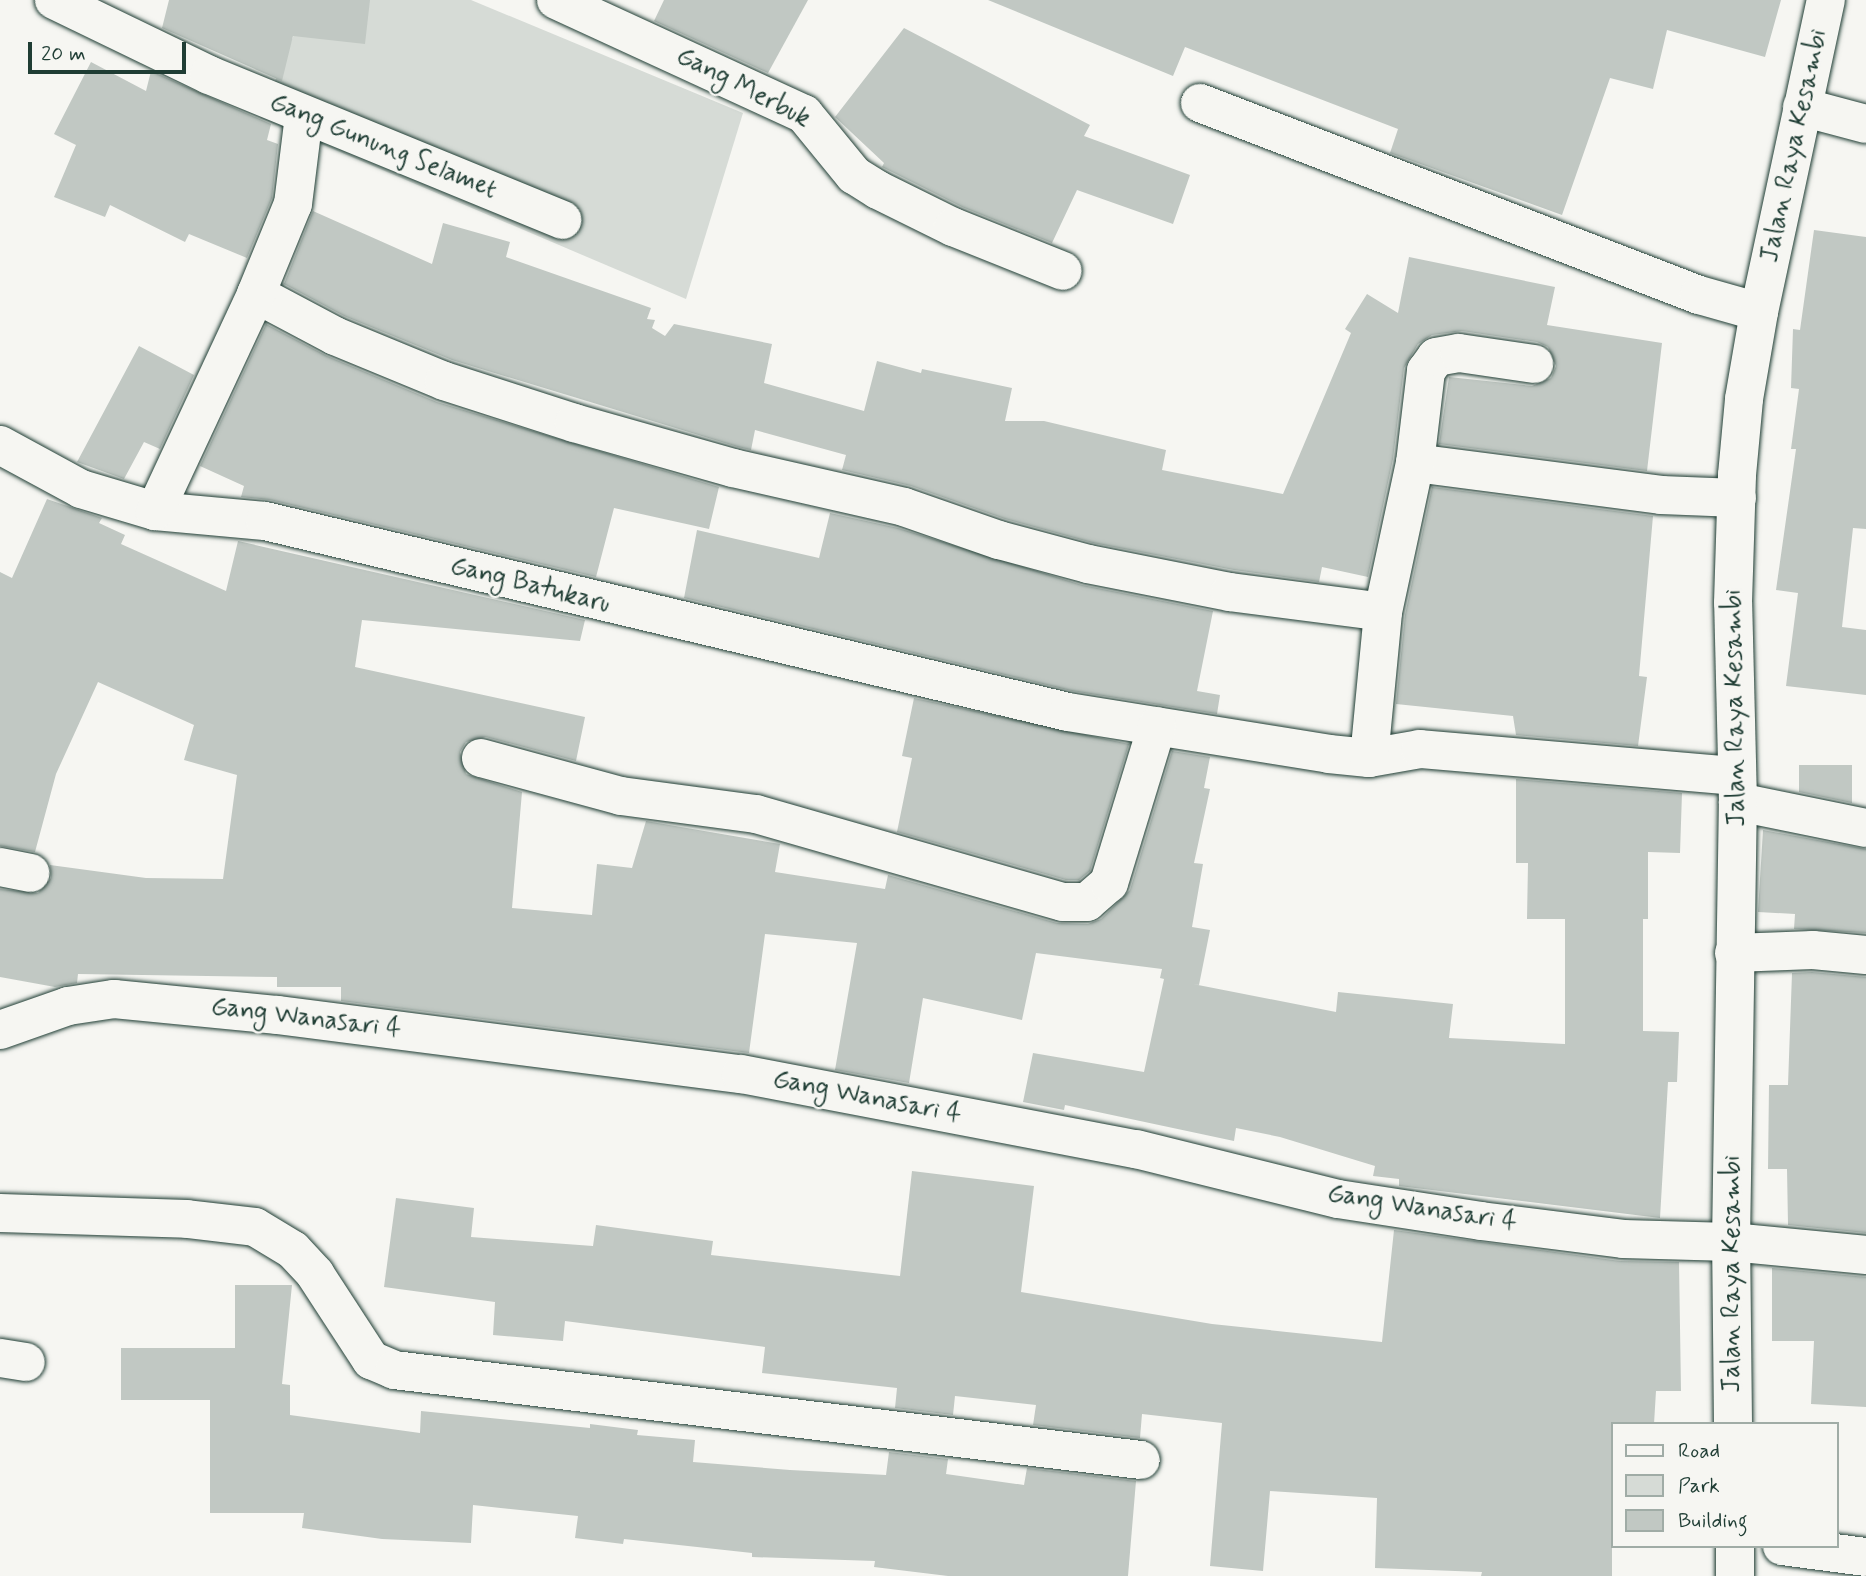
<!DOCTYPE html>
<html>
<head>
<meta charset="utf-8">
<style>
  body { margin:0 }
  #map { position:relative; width:1866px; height:1576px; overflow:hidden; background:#f6f6f2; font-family:Mynerve,sans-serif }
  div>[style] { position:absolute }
  .green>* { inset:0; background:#d6dbd6 }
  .building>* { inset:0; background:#c1c8c3 }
  .roads { filter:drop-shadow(0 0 2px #1f3d34) drop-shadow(0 0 2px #1f3d34) }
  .minor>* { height:38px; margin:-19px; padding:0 19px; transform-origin:19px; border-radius:19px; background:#f6f6f2 }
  span { translate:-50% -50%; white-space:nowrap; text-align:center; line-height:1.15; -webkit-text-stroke:5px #f6f6f2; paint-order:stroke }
  .street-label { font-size:26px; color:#1f3d34 }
  .legend { position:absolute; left:1611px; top:1422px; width:228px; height:126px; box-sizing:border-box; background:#f6f6f2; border:2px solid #a0aca6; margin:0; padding:9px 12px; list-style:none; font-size:21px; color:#1f3d34 }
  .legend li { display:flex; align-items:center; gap:14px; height:35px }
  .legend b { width:35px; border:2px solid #a0aca6 }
  .scale { position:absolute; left:28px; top:42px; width:158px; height:32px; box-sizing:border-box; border:4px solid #1f3d34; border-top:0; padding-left:9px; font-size:21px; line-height:24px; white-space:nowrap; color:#1f3d34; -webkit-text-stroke:5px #f6f6f2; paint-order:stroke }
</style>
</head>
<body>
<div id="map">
  <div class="green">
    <div style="clip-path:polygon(308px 0,471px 0,743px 113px,686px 299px,260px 118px)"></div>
  </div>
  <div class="building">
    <div style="clip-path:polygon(169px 0,370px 0,365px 44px,293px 36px,282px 81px,162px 28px)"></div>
    <div style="clip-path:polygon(664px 0,808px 0,768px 73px,654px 21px)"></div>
    <div style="clip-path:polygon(988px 0,1781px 0,1765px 57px,1667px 30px,1653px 89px,1610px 78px,1562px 215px,1390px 153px,1398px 129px,1185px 47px,1173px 76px)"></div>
    <div style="clip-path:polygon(904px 28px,1090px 125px,1084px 136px,1190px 175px,1173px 224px,1077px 190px,1052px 243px,962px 207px,882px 167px,884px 163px,835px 117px)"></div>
    <div style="clip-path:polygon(91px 62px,146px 91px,151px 71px,271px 124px,267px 140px,278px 144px,272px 198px,247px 258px,189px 234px,185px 242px,110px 205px,105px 217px,54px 197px,76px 145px,54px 134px)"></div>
    <div style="clip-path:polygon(313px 211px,432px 264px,443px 223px,510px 242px,506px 257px,651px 308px,647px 319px,655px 320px,652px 328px,665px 336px,674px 324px,772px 344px,764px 383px,864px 411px,877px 361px,921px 373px,922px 369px,1012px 388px,1005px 421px,1044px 421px,1166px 450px,1162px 470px,1283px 494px,1351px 333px,1345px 329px,1367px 294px,1398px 313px,1409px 257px,1555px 287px,1547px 325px,1662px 343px,1647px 471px,1439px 444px,1449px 377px,1532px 386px,1551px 378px,1556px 366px,1548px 347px,1537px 342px,1462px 331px,1432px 335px,1418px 344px,1404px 368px,1393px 459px,1368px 577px,1322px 567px,1319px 582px,1234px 570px,1093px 543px,1005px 519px,911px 486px,842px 470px,846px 455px,755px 430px,751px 450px,738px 447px,452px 360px,344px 316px,284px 284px)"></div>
    <div style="clip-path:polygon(1814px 230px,1866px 237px,1866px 529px,1853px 528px,1842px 627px,1866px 630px,1866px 695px,1786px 686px,1798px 593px,1776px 590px,1796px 449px,1791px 449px,1799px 389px,1791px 388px,1793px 329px,1800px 330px)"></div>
    <div style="clip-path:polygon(266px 324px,327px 356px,437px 402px,719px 487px,709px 529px,614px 508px,596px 577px,270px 500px,241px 497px,244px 486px,200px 466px)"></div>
    <div style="clip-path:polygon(139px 346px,194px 375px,160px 449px,144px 442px,124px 479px,77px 462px)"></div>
    <div style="clip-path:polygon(1432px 487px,1653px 516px,1639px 676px,1647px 677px,1638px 746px,1516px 735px,1513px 716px,1396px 704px,1405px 615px)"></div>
    <div style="clip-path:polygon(47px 499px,102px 518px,99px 523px,125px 535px,121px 544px,226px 591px,238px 541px,585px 620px,580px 641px,362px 620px,355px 667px,585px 717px,576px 761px,486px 737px,466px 742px,460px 752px,466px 774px,522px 792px,512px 908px,592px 915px,597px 864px,632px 868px,646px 821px,780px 844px,775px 872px,885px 889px,888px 875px,1057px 923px,1088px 924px,1101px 919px,1130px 890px,1172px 751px,1210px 757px,1204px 788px,1210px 789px,1194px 863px,1203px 864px,1192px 927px,1210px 930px,1199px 985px,1193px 984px,1336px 1012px,1338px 992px,1453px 1004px,1449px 1038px,1565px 1044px,1565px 919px,1527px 919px,1528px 863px,1516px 863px,1516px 779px,1682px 793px,1680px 853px,1648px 852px,1648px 919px,1643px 919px,1643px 1031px,1679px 1032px,1677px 1082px,1668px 1082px,1660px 1218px,1399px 1186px,1399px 1179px,1373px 1176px,1375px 1166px,1280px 1137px,1236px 1128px,1234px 1141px,1065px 1105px,1064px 1110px,1023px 1102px,1033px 1053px,1144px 1072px,1164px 979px,1160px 978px,1162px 969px,1036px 953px,1022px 1020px,923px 998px,909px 1083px,835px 1070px,857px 943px,765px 934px,749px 1053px,341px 1001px,341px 987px,277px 987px,277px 977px,78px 974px,77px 983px,55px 987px,0 977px,0 889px,38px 893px,51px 878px,50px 865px,146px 878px,223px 879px,237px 775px,184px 760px,194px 725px,98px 682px,56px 774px,35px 852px,0 846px,0 572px,12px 578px)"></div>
    <div style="clip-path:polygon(830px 513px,898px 528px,1082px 585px,1213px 611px,1197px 691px,1220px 695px,1217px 714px,1072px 691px,684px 598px,697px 530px,819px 558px)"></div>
    <div style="clip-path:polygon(914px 698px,1129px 744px,1090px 871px,1079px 880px,1066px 880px,897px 832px,912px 758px,902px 756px)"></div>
    <div style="clip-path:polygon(1799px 765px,1852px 765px,1852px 803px,1799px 792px)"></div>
    <div style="clip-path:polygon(1763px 830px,1866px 849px,1866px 933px,1794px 929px,1795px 914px,1758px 912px)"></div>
    <div style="clip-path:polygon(1812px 972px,1866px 977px,1866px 1233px,1788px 1225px,1787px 1169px,1768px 1169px,1769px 1085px,1788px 1085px,1792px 973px)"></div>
    <div style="clip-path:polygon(912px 1171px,1034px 1186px,1021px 1292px,1212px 1324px,1382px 1342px,1394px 1230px,1620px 1261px,1679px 1262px,1681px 1391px,1656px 1391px,1654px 1424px,1612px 1424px,1612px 1576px,1481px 1576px,1482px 1572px,1375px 1568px,1377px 1498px,1270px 1491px,1263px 1571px,1210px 1566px,1222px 1423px,1142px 1414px,1140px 1438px,1033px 1425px,1036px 1405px,955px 1396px,953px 1415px,895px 1408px,897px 1388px,762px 1373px,765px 1347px,565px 1321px,563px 1341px,493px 1335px,495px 1302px,384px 1287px,396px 1198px,474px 1208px,471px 1237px,593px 1246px,596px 1225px,713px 1241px,711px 1255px,900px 1276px)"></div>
    <div style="clip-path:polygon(1772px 1268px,1866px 1277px,1866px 1407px,1811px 1404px,1814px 1341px,1772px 1341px)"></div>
    <div style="clip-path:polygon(235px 1285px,292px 1285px,282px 1384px,290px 1385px,290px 1415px,420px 1433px,421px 1411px,590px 1428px,590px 1424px,638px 1430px,637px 1435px,695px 1440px,693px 1462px,790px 1470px,886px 1475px,889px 1452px,948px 1459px,946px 1474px,1024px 1485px,1027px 1468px,1136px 1481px,1128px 1576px,948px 1576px,874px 1567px,875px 1561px,752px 1557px,752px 1553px,624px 1539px,623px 1544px,575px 1538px,578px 1516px,473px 1505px,471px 1543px,382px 1539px,302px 1528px,304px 1513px,210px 1513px,210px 1400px,121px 1400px,121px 1348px,235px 1348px)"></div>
  </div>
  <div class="roads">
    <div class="minor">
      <div style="left:54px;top:0;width:172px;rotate:25.8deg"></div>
      <div style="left:209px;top:75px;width:382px;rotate:22.3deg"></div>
      <div style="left:556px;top:0;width:273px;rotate:24.7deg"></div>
      <div style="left:804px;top:114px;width:79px;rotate:50.7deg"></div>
      <div style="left:854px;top:175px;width:28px;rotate:32deg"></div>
      <div style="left:878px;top:190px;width:84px;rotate:26.3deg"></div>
      <div style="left:953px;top:227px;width:118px;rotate:21.8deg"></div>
      <div style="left:1200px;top:103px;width:535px;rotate:21.05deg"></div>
      <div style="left:1699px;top:295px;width:62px;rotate:15.8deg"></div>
      <div style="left:1802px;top:107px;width:66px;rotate:14.9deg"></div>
      <div style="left:256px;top:294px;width:89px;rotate:28deg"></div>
      <div style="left:335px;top:336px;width:118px;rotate:22.4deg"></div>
      <div style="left:444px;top:381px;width:137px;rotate:17.9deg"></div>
      <div style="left:574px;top:423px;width:165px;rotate:15.8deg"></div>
      <div style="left:733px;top:468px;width:175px;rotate:12.8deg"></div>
      <div style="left:904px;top:507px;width:101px;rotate:19.2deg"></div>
      <div style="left:999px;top:540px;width:92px;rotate:15.1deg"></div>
      <div style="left:1088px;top:564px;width:145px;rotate:11.2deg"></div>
      <div style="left:1230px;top:592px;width:154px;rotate:7.4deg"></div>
      <div style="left:0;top:445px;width:92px;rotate:28.5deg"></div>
      <div style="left:81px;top:489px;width:77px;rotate:16.6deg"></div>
      <div style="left:155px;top:511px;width:110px;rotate:5.2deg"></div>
      <div style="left:265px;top:521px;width:825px;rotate:13.38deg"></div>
      <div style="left:1068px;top:712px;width:264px;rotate:9.1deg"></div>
      <div style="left:1329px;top:754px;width:40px;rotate:5.7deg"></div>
      <div style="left:1369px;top:758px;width:52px;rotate:-10deg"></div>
      <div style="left:1420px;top:749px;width:316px;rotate:4.9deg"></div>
      <div style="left:1415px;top:463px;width:248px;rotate:7.4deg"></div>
      <div style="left:1661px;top:495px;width:76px;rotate:2.3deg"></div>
      <div style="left:155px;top:511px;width:239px;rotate:-65deg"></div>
      <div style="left:256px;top:294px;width:97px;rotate:-67.7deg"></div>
      <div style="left:293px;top:204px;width:89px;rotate:-82.9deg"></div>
      <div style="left:481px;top:758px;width:145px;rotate:15.2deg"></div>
      <div style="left:621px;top:796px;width:136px;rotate:7.6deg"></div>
      <div style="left:756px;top:814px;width:319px;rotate:16deg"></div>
      <div style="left:1063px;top:902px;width:24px"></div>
      <div style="left:1087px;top:902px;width:29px;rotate:-41deg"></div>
      <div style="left:1109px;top:883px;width:164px;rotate:-73deg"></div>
      <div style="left:1369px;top:758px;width:147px;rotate:-84.5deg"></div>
      <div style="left:1383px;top:612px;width:152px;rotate:-77.9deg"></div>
      <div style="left:1415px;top:463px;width:93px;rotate:-83.2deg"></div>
      <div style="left:1426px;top:371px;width:17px;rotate:-54deg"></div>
      <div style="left:1436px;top:357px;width:23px;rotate:-10deg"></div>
      <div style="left:1459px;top:353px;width:76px;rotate:8.3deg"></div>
      <div style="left:1738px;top:802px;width:131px;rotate:11.5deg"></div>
      <div style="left:0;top:867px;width:31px;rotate:11deg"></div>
      <div style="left:1734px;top:953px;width:79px;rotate:-2.2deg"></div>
      <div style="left:1813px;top:950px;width:53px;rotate:5.4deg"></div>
      <div style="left:0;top:1030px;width:72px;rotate:-19.4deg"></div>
      <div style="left:68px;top:1006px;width:47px;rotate:-8.7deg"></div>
      <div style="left:114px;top:999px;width:165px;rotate:5.6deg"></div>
      <div style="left:278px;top:1015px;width:467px;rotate:7.3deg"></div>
      <div style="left:741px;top:1074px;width:402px;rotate:10.8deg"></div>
      <div style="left:1136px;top:1149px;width:208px;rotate:13.9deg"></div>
      <div style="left:1338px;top:1199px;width:145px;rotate:8.7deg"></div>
      <div style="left:1481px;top:1221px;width:143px;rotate:7.2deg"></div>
      <div style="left:1623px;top:1239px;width:108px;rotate:1.6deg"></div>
      <div style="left:1731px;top:1242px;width:136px;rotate:5.5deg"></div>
      <div style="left:0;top:1213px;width:187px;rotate:1.8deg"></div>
      <div style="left:187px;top:1219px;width:68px;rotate:6.7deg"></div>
      <div style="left:255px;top:1227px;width:44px;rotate:31.2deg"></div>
      <div style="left:293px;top:1250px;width:33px;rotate:47deg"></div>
      <div style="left:315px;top:1274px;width:103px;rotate:56.9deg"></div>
      <div style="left:371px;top:1360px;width:25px;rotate:23deg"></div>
      <div style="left:394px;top:1370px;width:752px;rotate:6.87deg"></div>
      <div style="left:0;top:1358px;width:26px;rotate:9deg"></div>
      <div style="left:1733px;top:1424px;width:182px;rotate:-90.6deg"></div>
      <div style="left:1731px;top:1242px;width:440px;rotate:-89.1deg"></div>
      <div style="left:1738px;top:802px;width:199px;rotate:-91.4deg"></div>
      <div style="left:1733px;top:603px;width:128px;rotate:-88.2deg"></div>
      <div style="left:1737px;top:475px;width:76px;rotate:-84.7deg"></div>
      <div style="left:1744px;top:399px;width:88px;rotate:-80.2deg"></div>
      <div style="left:1759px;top:312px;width:319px;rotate:-77.9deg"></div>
      <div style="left:1735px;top:1546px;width:30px;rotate:90deg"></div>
      <div style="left:1782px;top:1546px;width:85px;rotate:7.5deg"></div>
    </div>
  </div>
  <div class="street-label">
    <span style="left:743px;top:88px;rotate:27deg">Gang Merbuk</span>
    <span style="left:1795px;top:146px;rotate:-78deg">Jalan Raya Kesambi</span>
    <span style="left:383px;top:147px;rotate:22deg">Gang Gunung Selamet</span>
    <span style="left:530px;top:586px;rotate:14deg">Gang Batukaru</span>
    <span style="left:1736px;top:708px;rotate:-91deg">Jalan Raya Kesambi</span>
    <span style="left:306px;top:1019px;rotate:7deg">Gang Wanasari 4</span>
    <span style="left:867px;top:1098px;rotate:11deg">Gang Wanasari 4</span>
    <span style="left:1422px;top:1209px;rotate:9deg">Gang Wanasari 4</span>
    <span style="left:1733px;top:1274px;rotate:-90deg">Jalan Raya Kesambi</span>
  </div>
  <ul class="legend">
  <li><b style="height:9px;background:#f6f6f2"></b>Road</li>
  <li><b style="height:19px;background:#d6dbd6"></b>Park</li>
  <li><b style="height:19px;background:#c1c8c3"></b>Building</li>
  </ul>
  <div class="scale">20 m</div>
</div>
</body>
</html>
